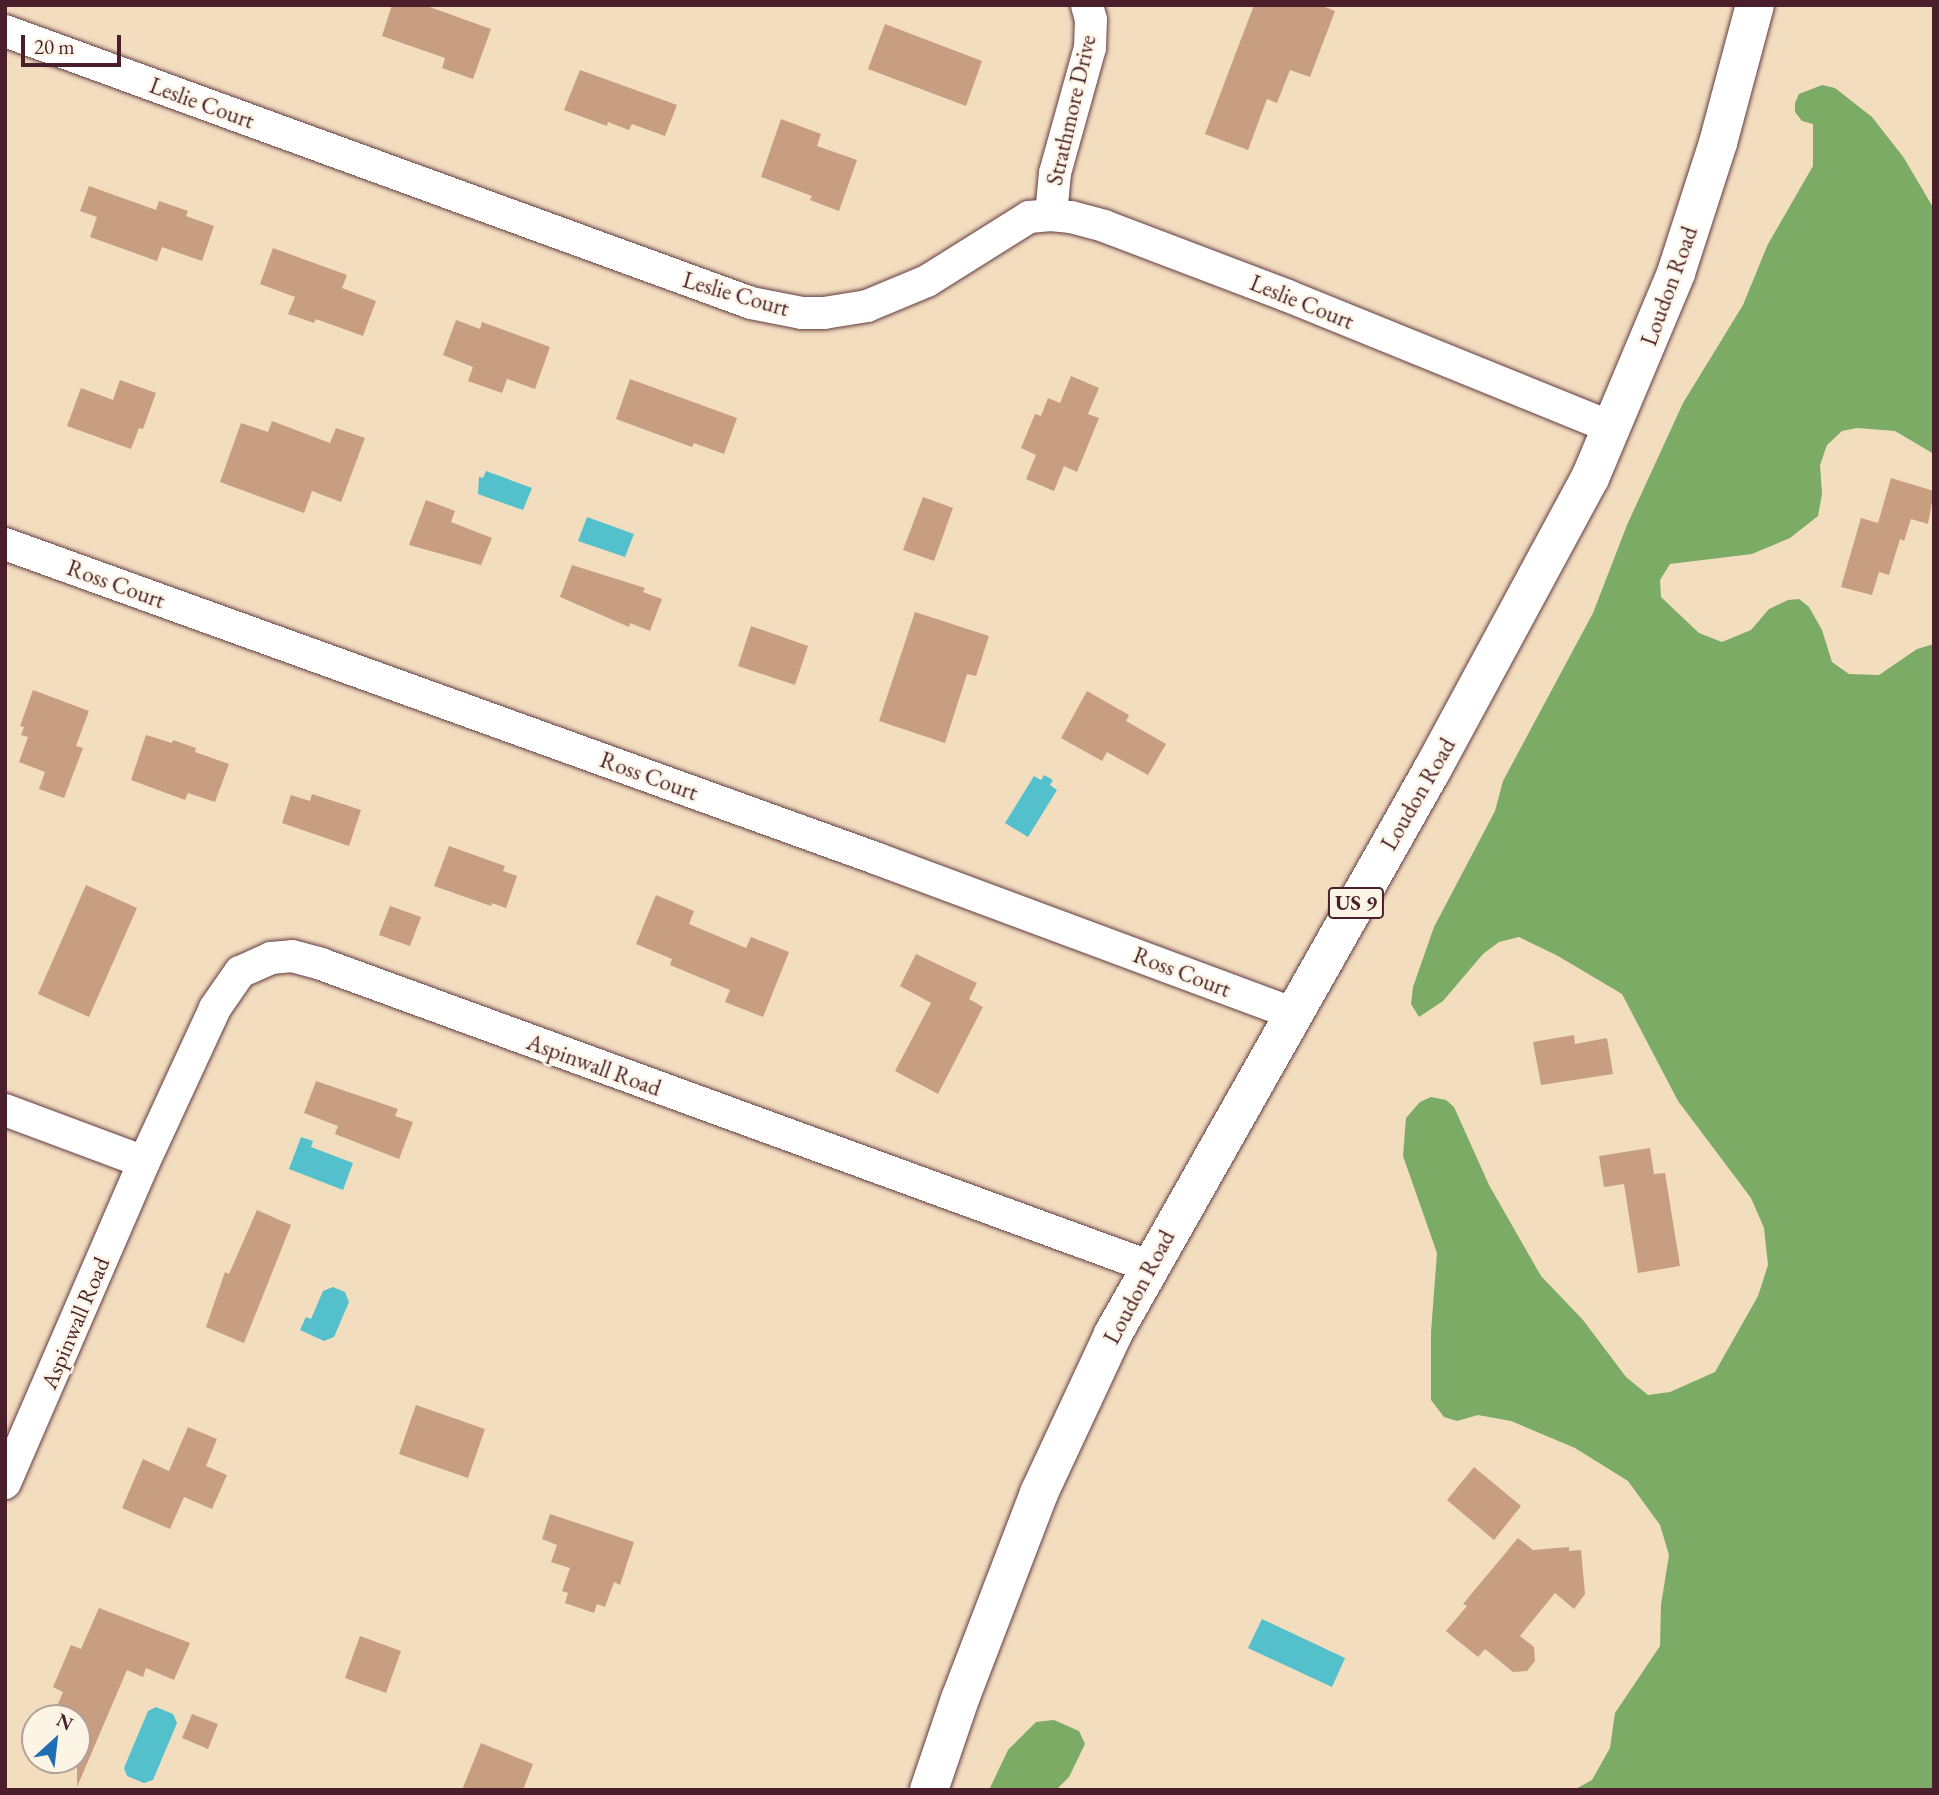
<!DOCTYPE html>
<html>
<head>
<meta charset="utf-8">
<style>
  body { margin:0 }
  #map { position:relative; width:1939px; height:1795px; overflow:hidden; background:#f3ddbf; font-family:"EB Garamond",serif }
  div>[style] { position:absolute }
  .forest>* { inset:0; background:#7bab65 }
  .water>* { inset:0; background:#53c0cc }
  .building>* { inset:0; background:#c79e80 }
  .roads { filter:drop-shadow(0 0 2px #633c41) drop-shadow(0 0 2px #633c41) }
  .street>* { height:32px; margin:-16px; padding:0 16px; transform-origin:16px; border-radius:16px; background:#fff }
  .primary>* { height:38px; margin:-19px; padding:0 19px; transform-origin:19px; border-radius:19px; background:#fff }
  span { translate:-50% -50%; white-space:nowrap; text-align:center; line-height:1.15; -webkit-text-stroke:5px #fcf5e5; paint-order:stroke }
  .shield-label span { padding:2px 5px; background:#fcf5e5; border:2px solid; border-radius:5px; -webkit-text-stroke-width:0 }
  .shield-label { font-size:21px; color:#4a1f2b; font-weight:700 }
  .street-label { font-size:23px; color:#4a1f2b }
  .frame { position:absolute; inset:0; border:7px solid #4a1f2b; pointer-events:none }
  .north { position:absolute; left:21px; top:1704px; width:70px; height:70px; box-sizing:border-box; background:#fcf5e5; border:2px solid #b59f9b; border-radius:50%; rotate:27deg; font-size:19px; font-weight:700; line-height:28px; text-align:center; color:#4a1f2b }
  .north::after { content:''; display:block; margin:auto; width:24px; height:32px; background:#1f6fb2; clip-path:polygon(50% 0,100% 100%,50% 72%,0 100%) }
  .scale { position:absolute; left:21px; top:35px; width:100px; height:32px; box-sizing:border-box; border:4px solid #4a1f2b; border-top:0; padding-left:9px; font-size:21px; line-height:24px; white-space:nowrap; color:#4a1f2b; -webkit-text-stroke:5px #fcf5e5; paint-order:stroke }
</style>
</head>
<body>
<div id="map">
  <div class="forest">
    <div style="clip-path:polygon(1822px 85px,1835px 88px,1872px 117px,1904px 158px,1934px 209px,1934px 454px,1895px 431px,1857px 428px,1842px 431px,1827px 445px,1820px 465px,1822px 494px,1818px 516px,1790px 538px,1752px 554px,1670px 564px,1660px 580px,1661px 597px,1699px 633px,1722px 642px,1751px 630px,1769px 609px,1788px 600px,1799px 599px,1809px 607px,1822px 630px,1832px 662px,1849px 674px,1879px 675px,1917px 649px,1934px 644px,1934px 1790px,1574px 1790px,1592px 1780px,1610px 1748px,1615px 1713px,1660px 1646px,1661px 1605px,1669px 1555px,1660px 1525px,1628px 1481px,1575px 1448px,1511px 1421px,1478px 1415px,1457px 1421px,1444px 1417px,1431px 1400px,1431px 1332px,1437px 1253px,1403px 1156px,1406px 1118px,1420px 1102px,1431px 1097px,1446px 1100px,1454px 1107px,1489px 1185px,1541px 1276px,1583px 1320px,1626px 1377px,1648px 1395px,1670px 1392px,1715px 1372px,1758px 1296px,1768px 1265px,1764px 1228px,1751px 1198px,1678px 1101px,1622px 994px,1558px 956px,1519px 937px,1499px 942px,1483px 954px,1443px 1001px,1419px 1017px,1411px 1004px,1413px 987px,1434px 927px,1495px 811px,1503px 781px,1593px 613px,1627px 525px,1683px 403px,1743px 305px,1768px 244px,1813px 166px,1813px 124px,1802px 121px,1795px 112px,1795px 103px,1799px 94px)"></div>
    <div style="clip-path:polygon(1054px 1720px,1079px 1731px,1085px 1744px,1069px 1777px,1056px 1790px,989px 1790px,1008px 1750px,1036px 1722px)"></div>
  </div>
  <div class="water">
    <div style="clip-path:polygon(486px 471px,532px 488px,523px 510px,478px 494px,479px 477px,483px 478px)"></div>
    <div style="clip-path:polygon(587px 517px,634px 534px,625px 557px,578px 541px)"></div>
    <div style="clip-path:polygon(1044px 775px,1053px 780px,1050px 785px,1057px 790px,1028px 837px,1005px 823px,1034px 776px,1041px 780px)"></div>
    <div style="clip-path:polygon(301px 1137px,313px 1141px,311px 1147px,353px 1163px,343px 1190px,289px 1169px)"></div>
    <div style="clip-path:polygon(333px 1287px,345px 1292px,349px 1302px,334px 1337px,324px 1341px,300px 1330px,306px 1317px,311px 1319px,323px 1291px)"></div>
    <div style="clip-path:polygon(1262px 1619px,1345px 1658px,1332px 1687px,1248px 1648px)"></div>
    <div style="clip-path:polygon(156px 1707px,173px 1714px,177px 1723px,153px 1780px,144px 1783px,127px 1776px,124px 1768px,148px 1711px)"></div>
  </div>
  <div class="building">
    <div style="clip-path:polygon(392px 5px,424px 5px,491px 29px,473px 79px,442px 68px,445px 58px,382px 36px)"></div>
    <div style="clip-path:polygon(1254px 5px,1320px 5px,1335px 11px,1310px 77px,1290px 70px,1277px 103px,1267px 99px,1248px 150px,1205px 134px)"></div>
    <div style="clip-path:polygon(885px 24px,982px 61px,966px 106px,868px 69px)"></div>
    <div style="clip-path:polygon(580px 70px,677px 105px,665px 136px,632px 124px,629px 130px,608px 122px,607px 126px,564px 110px)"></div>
    <div style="clip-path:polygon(781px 119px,821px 134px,817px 146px,857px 160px,839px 211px,810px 200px,812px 196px,761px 177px)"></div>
    <div style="clip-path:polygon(89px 186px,156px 210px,159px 201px,188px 211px,186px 216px,214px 226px,202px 261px,162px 247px,157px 261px,90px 237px,97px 217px,80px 211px)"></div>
    <div style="clip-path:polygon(273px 248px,347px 275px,342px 288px,376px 301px,363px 336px,316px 319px,314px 323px,288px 314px,295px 297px,260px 284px)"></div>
    <div style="clip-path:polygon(456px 320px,480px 329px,482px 322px,550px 347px,535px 389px,507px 379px,502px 393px,468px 381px,473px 367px,443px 355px)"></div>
    <div style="clip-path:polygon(1071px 376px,1099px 388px,1088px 414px,1099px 418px,1077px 472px,1064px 466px,1054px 491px,1026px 479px,1036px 455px,1021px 448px,1035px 414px,1041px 416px,1048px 398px,1060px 403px)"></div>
    <div style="clip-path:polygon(630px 379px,737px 418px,724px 454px,694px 443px,692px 447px,616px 419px)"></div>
    <div style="clip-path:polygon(120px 380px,156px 393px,143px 429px,139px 428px,131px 449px,67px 426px,81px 388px,113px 400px)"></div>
    <div style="clip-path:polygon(272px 421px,330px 443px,336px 428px,365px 438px,341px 502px,312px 491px,304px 513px,220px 482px,241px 423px,268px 432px)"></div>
    <div style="clip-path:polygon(1891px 478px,1934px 491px,1928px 524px,1911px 519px,1904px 541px,1900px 539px,1889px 575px,1879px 572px,1872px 595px,1841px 587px,1861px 518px,1878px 523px)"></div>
    <div style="clip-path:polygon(923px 497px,953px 508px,934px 561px,903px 550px)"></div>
    <div style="clip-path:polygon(426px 500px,455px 511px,451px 522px,492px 538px,481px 565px,409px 545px)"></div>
    <div style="clip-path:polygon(572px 565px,645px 588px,643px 592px,662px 599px,650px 631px,630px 623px,629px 627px,560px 597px)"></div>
    <div style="clip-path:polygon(915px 612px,989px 636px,976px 676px,967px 674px,945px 743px,879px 721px)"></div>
    <div style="clip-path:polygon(751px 626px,808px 646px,795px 685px,738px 666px)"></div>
    <div style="clip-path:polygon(33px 690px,89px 711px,76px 746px,83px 748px,64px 798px,39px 789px,45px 772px,19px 762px,28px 737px,21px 735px,24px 727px,20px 726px)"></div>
    <div style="clip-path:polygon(1087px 691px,1129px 715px,1126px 721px,1166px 744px,1148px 775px,1107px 752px,1102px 761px,1061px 738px)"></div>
    <div style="clip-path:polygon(146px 735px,172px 743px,173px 740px,196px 748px,195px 752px,229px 764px,215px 802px,188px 793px,185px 800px,131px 780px)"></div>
    <div style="clip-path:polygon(312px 794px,361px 810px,349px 846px,282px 823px,291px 795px,310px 801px)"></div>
    <div style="clip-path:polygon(449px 846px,505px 866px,503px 871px,517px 876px,506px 908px,492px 903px,491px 906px,434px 886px)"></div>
    <div style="clip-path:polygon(86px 885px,137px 908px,89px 1017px,38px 994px)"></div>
    <div style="clip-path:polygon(656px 895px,694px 911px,689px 924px,746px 948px,751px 937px,789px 952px,763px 1017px,725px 1002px,730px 990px,670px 965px,672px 959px,636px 944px)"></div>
    <div style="clip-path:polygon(390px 906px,421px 917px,410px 946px,379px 935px)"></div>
    <div style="clip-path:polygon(916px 954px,977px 983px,969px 999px,983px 1007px,938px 1094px,895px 1071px,931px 1003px,900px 986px)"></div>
    <div style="clip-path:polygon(1574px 1035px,1575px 1044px,1607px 1038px,1613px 1074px,1541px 1085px,1533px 1042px)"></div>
    <div style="clip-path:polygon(316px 1081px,398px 1109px,395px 1116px,413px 1122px,399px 1159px,335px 1134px,338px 1126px,304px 1113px)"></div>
    <div style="clip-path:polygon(1650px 1148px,1654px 1174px,1665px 1173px,1680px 1266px,1638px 1273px,1624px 1184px,1604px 1187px,1599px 1156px)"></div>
    <div style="clip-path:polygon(257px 1210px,291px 1225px,244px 1343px,206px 1327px,225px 1272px,229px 1274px)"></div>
    <div style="clip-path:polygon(416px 1405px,485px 1429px,468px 1478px,399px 1454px)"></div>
    <div style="clip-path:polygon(188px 1427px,217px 1439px,206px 1466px,227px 1475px,212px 1509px,184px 1497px,170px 1529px,122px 1508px,143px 1459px,169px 1471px)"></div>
    <div style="clip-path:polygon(1474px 1467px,1521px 1506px,1494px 1540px,1447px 1500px)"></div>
    <div style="clip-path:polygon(550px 1514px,634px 1542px,620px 1585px,614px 1582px,605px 1607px,597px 1604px,594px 1613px,565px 1603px,568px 1593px,562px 1591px,570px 1568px,551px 1562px,557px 1545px,542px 1539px)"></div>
    <div style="clip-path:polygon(1518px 1538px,1533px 1550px,1569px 1547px,1569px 1551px,1581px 1550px,1585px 1594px,1574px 1609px,1555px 1593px,1520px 1636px,1534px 1647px,1535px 1661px,1527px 1671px,1513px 1672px,1485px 1649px,1478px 1657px,1446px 1631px,1467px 1606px,1463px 1604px)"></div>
    <div style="clip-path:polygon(99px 1608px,190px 1643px,174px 1680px,146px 1668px,143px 1677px,127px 1670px,77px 1787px,77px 1718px,52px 1718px,63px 1692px,53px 1687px,71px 1645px,81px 1649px)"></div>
    <div style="clip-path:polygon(360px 1636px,401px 1651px,386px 1693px,345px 1678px)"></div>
    <div style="clip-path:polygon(192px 1714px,218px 1724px,208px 1749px,182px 1738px)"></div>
    <div style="clip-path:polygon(481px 1743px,533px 1764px,523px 1790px,462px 1790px)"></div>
  </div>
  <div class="roads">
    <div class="street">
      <div style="left:5px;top:31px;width:794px;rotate:20.03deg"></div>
      <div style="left:751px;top:303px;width:52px;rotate:11.1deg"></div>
      <div style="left:802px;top:313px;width:22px"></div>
      <div style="left:824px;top:313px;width:44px;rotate:-9.2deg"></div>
      <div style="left:867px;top:306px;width:65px;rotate:-22.6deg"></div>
      <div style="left:927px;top:281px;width:120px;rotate:-32.1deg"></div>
      <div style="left:1029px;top:217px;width:22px;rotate:-5deg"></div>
      <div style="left:1051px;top:215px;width:20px;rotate:6deg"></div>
      <div style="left:1071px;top:217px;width:34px;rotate:15deg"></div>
      <div style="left:1104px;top:226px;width:197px;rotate:20.8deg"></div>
      <div style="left:1288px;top:296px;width:351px;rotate:22.1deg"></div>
      <div style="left:1051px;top:215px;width:42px;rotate:-84.6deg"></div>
      <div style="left:1055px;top:173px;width:130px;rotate:-74.4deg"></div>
      <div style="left:1090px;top:48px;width:28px;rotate:-88deg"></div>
      <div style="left:1091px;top:20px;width:16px;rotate:-105deg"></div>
      <div style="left:5px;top:544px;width:928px;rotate:19.84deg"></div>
      <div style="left:878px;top:859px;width:442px;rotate:20.4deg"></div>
      <div style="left:5px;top:1110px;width:148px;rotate:20.5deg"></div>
      <div style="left:5px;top:1483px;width:350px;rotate:-66.6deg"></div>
      <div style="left:144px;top:1162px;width:170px;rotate:-65.2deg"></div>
      <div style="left:215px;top:1008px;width:44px;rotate:-55.2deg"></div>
      <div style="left:240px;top:972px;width:34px;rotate:-24deg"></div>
      <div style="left:271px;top:958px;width:21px;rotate:-5deg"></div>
      <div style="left:292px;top:956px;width:30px;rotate:15deg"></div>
      <div style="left:321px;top:964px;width:880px;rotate:20.06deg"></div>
    </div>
    <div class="primary">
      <div style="left:929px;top:1790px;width:96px;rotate:-71.2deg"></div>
      <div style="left:960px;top:1699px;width:221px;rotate:-69deg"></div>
      <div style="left:1039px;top:1493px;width:175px;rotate:-65deg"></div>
      <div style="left:1113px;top:1334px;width:648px;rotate:-60.51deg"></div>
      <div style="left:1432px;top:770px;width:332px;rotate:-61.6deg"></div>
      <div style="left:1590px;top:478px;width:222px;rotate:-67.2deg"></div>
      <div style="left:1676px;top:273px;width:137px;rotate:-72.1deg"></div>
      <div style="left:1718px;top:143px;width:143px;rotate:-75deg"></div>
    </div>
  </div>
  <div class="shield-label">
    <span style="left:1356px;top:903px">US 9</span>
  </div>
  <div class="street-label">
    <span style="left:202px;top:103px;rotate:20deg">Leslie Court</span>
    <span style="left:1071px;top:110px;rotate:-77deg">Strathmore Drive</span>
    <span style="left:1669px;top:286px;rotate:-70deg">Loudon Road</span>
    <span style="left:736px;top:294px;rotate:16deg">Leslie Court</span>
    <span style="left:1302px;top:302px;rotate:22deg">Leslie Court</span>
    <span style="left:116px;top:584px;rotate:20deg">Ross Court</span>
    <span style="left:649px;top:776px;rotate:20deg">Ross Court</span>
    <span style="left:1418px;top:794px;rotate:-60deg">Loudon Road</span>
    <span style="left:1182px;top:972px;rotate:21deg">Ross Court</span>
    <span style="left:594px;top:1065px;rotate:20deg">Aspinwall Road</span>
    <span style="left:1139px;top:1287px;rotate:-62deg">Loudon Road</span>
    <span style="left:75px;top:1323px;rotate:-67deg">Aspinwall Road</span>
  </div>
  <div class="frame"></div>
  <div class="north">N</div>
  <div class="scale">20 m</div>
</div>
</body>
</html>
